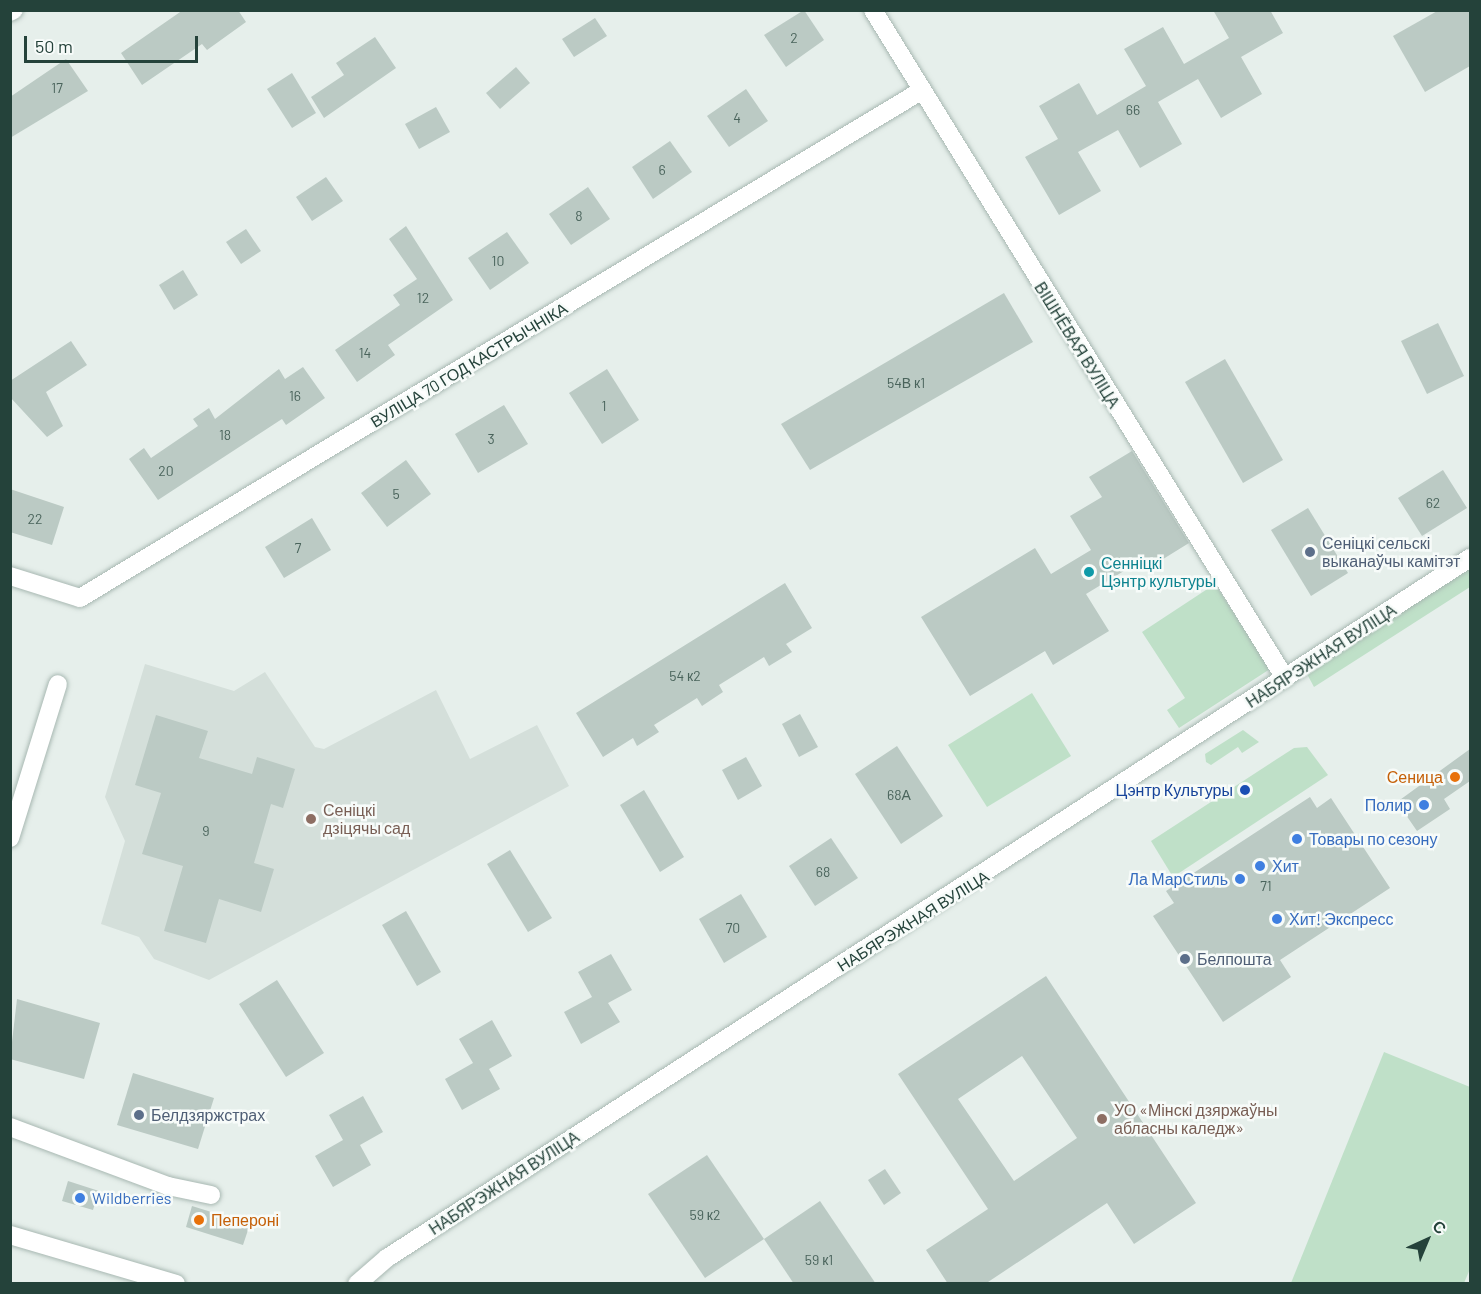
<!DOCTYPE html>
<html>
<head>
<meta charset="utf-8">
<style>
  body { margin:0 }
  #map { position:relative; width:1481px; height:1294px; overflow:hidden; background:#e6efeb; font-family:Barlow,sans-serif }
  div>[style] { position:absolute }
  .built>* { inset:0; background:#d4dfda }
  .green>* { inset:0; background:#bfe0c8 }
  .building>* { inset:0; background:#bbcac4 }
  .roads { filter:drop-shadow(0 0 2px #a8b8b2) drop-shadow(0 0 2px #a8b8b2) }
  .minor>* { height:18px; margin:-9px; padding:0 9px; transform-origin:9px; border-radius:9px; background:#fff }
  .dots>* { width:16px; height:16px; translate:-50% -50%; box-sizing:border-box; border:3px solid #f7fbf9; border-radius:50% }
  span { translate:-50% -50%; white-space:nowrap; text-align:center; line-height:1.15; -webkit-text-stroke:5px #f7fbf9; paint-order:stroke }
  .number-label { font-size:14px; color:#4a645c }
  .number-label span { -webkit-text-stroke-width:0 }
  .street-label { font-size:16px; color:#24423a }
  .service-label { font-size:16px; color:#4e5e75 }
  .left { translate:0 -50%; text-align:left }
  .culture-label { font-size:16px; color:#0d838f }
  .food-label { font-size:16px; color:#c56008 }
  .right { translate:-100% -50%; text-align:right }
  .transit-label { font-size:16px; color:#164399 }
  .shop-label { font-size:16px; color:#366cbe }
  .education-label { font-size:16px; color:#785e54 }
  .frame { position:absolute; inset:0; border:12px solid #24423a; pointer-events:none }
  .north { position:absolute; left:1397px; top:1210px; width:60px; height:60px; -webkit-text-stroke:4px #f7fbf9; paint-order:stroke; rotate:44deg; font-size:16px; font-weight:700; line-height:24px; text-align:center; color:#24423a }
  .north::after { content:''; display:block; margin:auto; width:21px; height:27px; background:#24423a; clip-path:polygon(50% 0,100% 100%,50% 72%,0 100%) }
  .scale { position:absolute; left:24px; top:36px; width:174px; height:27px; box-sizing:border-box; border:3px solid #24423a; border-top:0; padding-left:8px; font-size:18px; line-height:21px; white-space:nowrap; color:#24423a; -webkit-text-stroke:4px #f7fbf9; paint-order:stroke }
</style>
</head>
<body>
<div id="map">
  <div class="built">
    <div style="clip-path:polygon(145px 664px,234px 691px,265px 672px,315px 747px,324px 749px,436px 690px,470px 759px,537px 725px,569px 786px,209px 980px,154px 959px,139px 937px,101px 924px,125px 841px,105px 797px)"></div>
  </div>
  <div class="green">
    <div style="clip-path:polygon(1470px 568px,1470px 587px,1314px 687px,1307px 674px)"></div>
    <div style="clip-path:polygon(1215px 584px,1270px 669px,1179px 728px,1167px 710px,1185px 698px,1142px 632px)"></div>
    <div style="clip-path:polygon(1032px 693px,1071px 756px,987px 807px,948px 745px)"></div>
    <div style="clip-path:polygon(1243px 730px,1259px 742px,1242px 753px,1238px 747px,1211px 765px,1206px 762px,1205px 754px)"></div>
    <div style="clip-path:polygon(1307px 747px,1328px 775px,1173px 877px,1151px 841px,1294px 748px)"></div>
    <div style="clip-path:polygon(1384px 1052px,1470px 1087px,1470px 1269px,1464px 1283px,1291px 1283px)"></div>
  </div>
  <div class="building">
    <div style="clip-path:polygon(183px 10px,238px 10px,246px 22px,207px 50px,202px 44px,142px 85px,121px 53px)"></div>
    <div style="clip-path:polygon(804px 10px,824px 40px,786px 67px,764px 35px)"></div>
    <div style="clip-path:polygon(1213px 10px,1270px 10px,1283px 33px,1241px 57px,1262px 94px,1221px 118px,1198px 79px,1158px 102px,1182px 144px,1140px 168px,1118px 130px,1078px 152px,1101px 191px,1059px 215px,1025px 157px,1058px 139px,1039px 106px,1079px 83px,1097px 115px,1146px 86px,1124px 49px,1163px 27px,1184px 64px,1229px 38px)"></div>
    <div style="clip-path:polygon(1439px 10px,1470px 10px,1470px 66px,1425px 92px,1393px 36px)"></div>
    <div style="clip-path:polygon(595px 18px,607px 36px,574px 57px,562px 39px)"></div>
    <div style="clip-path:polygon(375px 37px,396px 68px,324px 118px,311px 97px,344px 75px,336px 63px)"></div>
    <div style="clip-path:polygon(66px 59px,88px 91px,10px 138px,10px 97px)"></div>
    <div style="clip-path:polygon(516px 67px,530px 83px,500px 109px,486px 93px)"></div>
    <div style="clip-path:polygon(292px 73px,316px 113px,292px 128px,267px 89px)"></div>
    <div style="clip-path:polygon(746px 89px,768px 121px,729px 147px,707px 116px)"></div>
    <div style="clip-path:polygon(436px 107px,450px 132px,419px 149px,405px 124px)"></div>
    <div style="clip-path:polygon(670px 141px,692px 172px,653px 199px,632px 167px)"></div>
    <div style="clip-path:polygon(326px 177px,343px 201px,312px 221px,296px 197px)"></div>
    <div style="clip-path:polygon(588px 187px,610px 219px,571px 245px,549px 214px)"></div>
    <div style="clip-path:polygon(406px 226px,453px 300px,388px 345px,395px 355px,357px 382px,335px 350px,400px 305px,393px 295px,417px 279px,389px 239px)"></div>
    <div style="clip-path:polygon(246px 229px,261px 251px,241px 264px,226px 242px)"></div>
    <div style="clip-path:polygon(507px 232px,529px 263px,490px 290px,468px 258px)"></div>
    <div style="clip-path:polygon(183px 270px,198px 295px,174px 310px,159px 285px)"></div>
    <div style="clip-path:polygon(1004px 293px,1033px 342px,810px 470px,781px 424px)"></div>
    <div style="clip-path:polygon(1438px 323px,1464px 376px,1427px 394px,1401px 341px)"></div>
    <div style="clip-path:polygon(71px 341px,87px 365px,46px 392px,63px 426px,47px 437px,10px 397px,10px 381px)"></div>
    <div style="clip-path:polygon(1225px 359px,1283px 460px,1243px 483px,1185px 382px)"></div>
    <div style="clip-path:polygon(303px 367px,325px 398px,286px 425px,282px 419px,158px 500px,129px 459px,144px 448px,151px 458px,198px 426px,193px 419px,209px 408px,215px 419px,279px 369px,285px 379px)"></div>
    <div style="clip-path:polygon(607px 369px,639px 420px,602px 444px,569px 393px)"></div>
    <div style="clip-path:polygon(504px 405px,528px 444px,478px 473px,455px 434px)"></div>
    <div style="clip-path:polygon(1132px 451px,1189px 543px,1147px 569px,1142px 560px,1086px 594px,1109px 631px,1053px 665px,1045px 651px,970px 696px,921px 617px,1035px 548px,1051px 574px,1091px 550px,1070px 516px,1102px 497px,1089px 477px)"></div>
    <div style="clip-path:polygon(406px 460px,431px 494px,387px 527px,361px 493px)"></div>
    <div style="clip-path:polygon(1443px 470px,1467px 508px,1422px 536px,1398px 498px)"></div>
    <div style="clip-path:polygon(10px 489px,64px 507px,52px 545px,10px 532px)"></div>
    <div style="clip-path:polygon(1308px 508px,1348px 573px,1311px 596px,1271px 530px)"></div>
    <div style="clip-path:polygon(312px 518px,331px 550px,284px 578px,265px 547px)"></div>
    <div style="clip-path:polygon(785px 583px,812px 628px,786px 644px,792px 652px,769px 666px,764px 657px,719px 685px,723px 692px,702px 706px,697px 698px,654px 725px,659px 732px,637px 746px,633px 738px,603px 757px,576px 713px)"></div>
    <div style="clip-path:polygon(800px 714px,818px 747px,799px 757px,782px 724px)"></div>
    <div style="clip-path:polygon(156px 715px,208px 731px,199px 758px,252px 774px,257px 757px,295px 769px,283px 808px,271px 804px,254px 863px,274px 869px,261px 912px,219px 899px,206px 943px,164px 931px,183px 866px,142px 854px,161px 793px,135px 785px)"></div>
    <div style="clip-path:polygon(897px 746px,943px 816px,901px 844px,855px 774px)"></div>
    <div style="clip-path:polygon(1470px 749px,1470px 781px,1444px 799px,1450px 809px,1417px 831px,1397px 802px)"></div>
    <div style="clip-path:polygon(746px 757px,762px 786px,738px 800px,722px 770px)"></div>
    <div style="clip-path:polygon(644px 790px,684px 857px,660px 872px,620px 805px)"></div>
    <div style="clip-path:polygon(1310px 797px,1317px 808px,1331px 798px,1390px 888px,1280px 960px,1291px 977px,1223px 1022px,1153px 916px,1174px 903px,1166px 891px)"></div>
    <div style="clip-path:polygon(831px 838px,858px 878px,815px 906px,789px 866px)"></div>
    <div style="clip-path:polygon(510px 850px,552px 918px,528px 932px,487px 864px)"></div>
    <div style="clip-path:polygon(741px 894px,767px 937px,724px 963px,699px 919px)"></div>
    <div style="clip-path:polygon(406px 911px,441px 972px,417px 986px,382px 925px)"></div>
    <div style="clip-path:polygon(611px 954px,632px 990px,608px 1003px,620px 1022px,581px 1044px,564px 1012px,592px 997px,578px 972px)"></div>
    <div style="clip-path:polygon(evenodd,1046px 976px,1196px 1203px,1134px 1244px,1107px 1203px,985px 1284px,948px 1284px,926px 1250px,988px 1209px,898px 1074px,1046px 976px,1022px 1056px,1077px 1138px,1014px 1181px,958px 1099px,1022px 1056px)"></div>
    <div style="clip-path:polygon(277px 980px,324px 1053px,286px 1077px,239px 1004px)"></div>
    <div style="clip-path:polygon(17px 999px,100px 1023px,84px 1079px,10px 1059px)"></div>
    <div style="clip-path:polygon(492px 1020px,512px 1056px,489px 1069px,500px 1089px,462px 1110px,445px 1079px,473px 1063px,459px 1039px)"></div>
    <div style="clip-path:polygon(133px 1073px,214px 1098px,198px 1149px,117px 1125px)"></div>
    <div style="clip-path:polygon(363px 1096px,383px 1132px,360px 1145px,371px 1165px,333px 1187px,315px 1156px,343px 1140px,329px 1115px)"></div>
    <div style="clip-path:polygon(707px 1155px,764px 1239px,705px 1278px,648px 1194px)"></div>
    <div style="clip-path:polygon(885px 1169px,901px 1193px,884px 1205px,868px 1180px)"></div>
    <div style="clip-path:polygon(68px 1181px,99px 1191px,93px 1210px,62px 1201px)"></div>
    <div style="clip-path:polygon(820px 1201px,876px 1284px,794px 1284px,764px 1239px)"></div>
    <div style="clip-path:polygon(192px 1206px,250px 1224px,243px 1245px,186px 1227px)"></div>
  </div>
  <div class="roads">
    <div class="minor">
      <div style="left:873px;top:10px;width:785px;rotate:58.34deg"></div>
      <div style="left:10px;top:12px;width:4px;rotate:-27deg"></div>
      <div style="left:10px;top:576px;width:73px;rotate:17.4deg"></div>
      <div style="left:80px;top:598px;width:980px;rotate:-31.09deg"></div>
      <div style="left:10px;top:838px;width:161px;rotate:-72.7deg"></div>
      <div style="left:10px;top:1127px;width:169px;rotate:20.5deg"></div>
      <div style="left:168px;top:1186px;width:44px;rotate:11.8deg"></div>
      <div style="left:10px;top:1235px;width:173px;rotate:16.4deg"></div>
      <div style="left:357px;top:1284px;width:40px;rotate:-41deg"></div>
      <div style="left:387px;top:1258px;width:1290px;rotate:-32.88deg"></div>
    </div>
  </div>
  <div class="dots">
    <div style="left:1310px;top:552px;background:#5c6f8a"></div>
    <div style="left:1089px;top:572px;background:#0f9aa8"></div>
    <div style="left:1455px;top:777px;background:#e8710a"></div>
    <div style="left:1245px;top:790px;background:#1a4fb4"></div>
    <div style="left:1424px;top:805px;background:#3f7fe0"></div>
    <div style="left:311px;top:819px;background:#8d6e63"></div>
    <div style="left:1297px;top:839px;background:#3f7fe0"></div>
    <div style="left:1260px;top:866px;background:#3f7fe0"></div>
    <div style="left:1240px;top:879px;background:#3f7fe0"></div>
    <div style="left:1277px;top:919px;background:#3f7fe0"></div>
    <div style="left:1185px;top:959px;background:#5c6f8a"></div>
    <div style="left:139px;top:1115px;background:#5c6f8a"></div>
    <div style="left:1102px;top:1119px;background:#8d6e63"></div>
    <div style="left:80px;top:1198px;background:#3f7fe0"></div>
    <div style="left:199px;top:1220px;background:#e8710a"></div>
  </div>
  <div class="number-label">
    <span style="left:794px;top:38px">2</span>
    <span style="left:57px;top:88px">17</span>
    <span style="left:1133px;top:110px">66</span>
    <span style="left:737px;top:118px">4</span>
    <span style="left:662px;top:170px">6</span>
    <span style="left:579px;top:216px">8</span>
    <span style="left:498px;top:261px">10</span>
    <span style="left:423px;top:298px">12</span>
    <span style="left:365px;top:353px">14</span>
    <span style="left:906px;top:383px">54В к1</span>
    <span style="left:295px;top:396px">16</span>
    <span style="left:604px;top:406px">1</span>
    <span style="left:225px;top:435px">18</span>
    <span style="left:491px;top:439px">3</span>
    <span style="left:166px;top:471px">20</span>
    <span style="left:396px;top:494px">5</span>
    <span style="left:1433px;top:503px">62</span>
    <span style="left:35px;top:519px">22</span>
    <span style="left:298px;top:548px">7</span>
    <span style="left:685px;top:676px">54 к2</span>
    <span style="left:899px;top:795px">68А</span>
    <span style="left:206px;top:831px">9</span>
    <span style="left:823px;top:872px">68</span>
    <span style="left:1266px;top:886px">71</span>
    <span style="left:733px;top:928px">70</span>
    <span style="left:705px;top:1215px">59 к2</span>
    <span style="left:819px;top:1260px">59 к1</span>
  </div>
  <div class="street-label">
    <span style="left:1077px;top:345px;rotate:58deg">ВІШНЁВАЯ ВУЛІЦА</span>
    <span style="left:469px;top:365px;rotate:-31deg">ВУЛІЦА 70 ГОД КАСТРЫЧНІКА</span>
    <span style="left:1321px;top:656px;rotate:-33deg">НАБЯРЭЖНАЯ ВУЛІЦА</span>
    <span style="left:913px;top:921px;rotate:-32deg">НАБЯРЭЖНАЯ ВУЛІЦА</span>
    <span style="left:504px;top:1183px;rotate:-33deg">НАБЯРЭЖНАЯ ВУЛІЦА</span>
  </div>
  <div class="service-label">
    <span class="left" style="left:1322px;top:552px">Сеніцкі сельскі<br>выканаўчы камітэт</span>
    <span class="left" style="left:1197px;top:959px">Белпошта</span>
    <span class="left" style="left:151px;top:1115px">Белдзяржстрах</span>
  </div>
  <div class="culture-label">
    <span class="left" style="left:1101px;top:572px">Сенніцкі<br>Цэнтр культуры</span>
  </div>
  <div class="food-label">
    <span class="right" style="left:1443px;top:777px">Сеница</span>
    <span class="left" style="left:211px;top:1220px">Пепероні</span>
  </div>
  <div class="transit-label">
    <span class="right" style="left:1233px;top:790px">Цэнтр Культуры</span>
  </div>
  <div class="shop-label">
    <span class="right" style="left:1412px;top:805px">Полир</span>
    <span class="left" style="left:1309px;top:839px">Товары по сезону</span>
    <span class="left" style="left:1272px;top:866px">Хит</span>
    <span class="right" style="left:1228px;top:879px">Ла МарСтиль</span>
    <span class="left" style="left:1289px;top:919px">Хит! Экспресс</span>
    <span class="left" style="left:92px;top:1198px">Wildberries</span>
  </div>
  <div class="education-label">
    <span class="left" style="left:323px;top:819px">Сеніцкі<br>дзіцячы сад</span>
    <span class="left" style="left:1114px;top:1119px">УО «Мінскі дзяржаўны<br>абласны каледж»</span>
  </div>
  <div class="frame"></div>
  <div class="north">С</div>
  <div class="scale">50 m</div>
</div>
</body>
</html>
